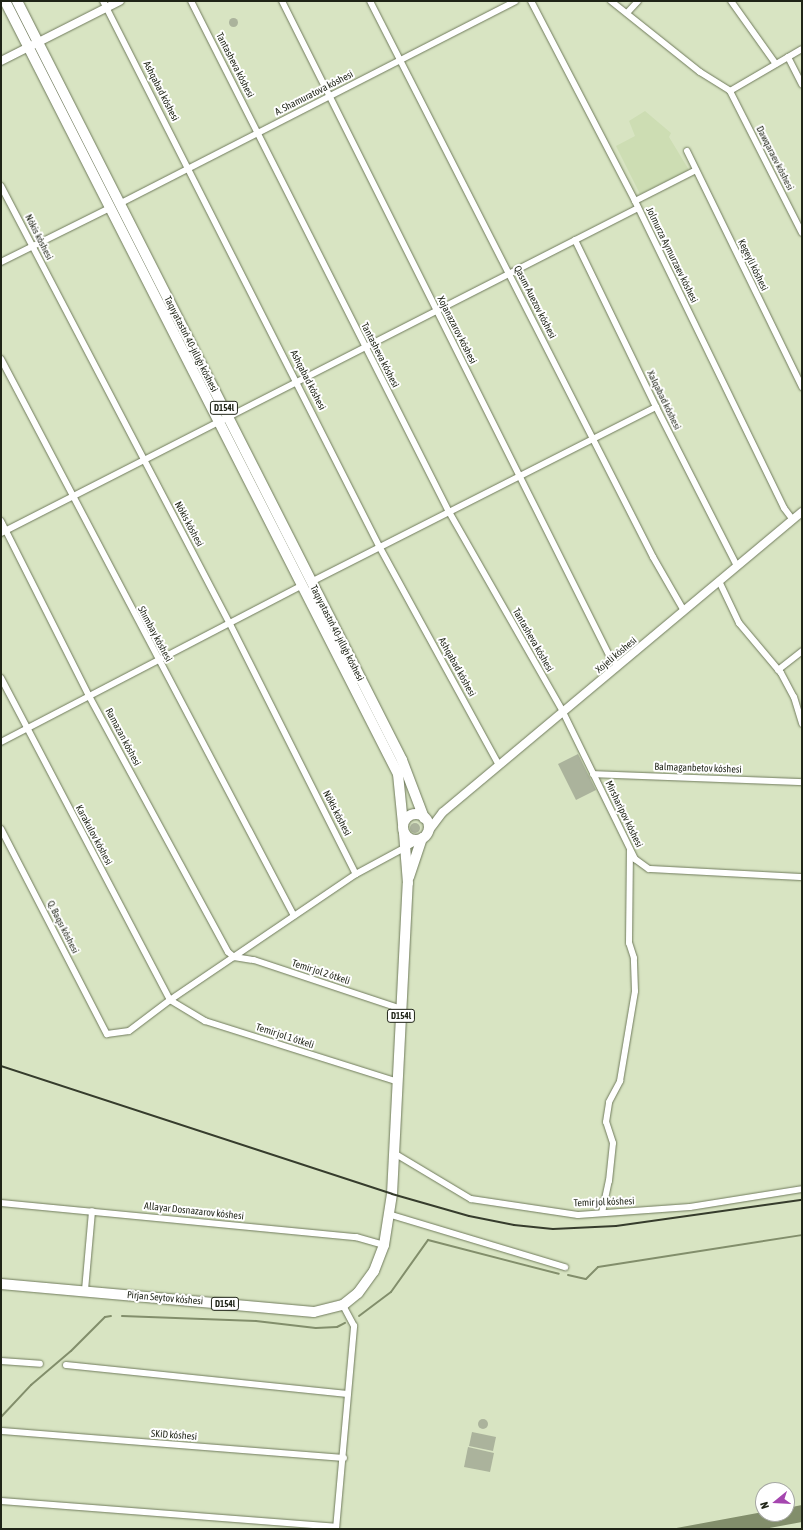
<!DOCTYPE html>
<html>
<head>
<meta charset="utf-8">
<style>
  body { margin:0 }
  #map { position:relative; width:803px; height:1530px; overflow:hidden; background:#d8e4c2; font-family:"Asap Condensed",sans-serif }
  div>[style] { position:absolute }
  .built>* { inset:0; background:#cdddb3 }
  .green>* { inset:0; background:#abb39c }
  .round { border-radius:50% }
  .water>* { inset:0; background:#828e6b }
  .stream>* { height:2px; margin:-1px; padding:0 1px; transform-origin:1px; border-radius:1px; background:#828e6b }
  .roads { filter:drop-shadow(0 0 1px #707b5c) drop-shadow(0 0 1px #707b5c) }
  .minor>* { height:6px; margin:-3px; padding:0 3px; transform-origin:3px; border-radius:3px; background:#fff }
  .tertiary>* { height:8px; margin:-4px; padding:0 4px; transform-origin:4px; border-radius:4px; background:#fff }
  .primary>* { height:10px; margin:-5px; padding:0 5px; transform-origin:5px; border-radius:5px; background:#fff }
  .primary>.ring { margin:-5px; padding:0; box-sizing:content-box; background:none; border:10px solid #fff; border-radius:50% }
  .rail>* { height:2px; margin:-1px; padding:0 1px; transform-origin:1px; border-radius:1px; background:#363c2c }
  span { translate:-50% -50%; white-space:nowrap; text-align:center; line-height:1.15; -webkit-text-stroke:4px #fff; paint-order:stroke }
  .shield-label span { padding:1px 3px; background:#fff; border:1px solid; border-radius:3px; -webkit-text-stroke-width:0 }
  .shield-label { font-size:9px; color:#1f2417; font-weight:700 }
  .street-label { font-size:10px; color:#1f2417 }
  .frame { position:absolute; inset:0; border:2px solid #1f2417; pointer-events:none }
  .north { position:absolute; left:755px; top:1482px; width:40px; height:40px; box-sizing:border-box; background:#fff; border:1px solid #a5a7a2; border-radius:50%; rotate:252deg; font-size:11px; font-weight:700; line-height:16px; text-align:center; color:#1f2417 }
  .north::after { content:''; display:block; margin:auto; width:14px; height:18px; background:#a546af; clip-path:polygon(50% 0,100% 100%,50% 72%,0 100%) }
</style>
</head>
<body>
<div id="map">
  <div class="built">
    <div style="clip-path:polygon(645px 111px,671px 133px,669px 137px,689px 170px,640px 194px,616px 146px,635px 136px,629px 121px)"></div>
  </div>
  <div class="green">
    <div class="round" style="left:228.5px;top:17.5px;width:9px;height:9px"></div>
    <div style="clip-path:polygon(43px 62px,216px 404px,214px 405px,41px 63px)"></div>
    <div style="clip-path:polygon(578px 754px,596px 790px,576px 800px,558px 764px)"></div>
    <div class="round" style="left:410px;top:823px;width:10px;height:10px"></div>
    <div class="round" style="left:478px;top:1419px;width:10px;height:10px"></div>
    <div style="clip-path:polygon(472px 1432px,496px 1437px,493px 1451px,469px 1446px)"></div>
    <div style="clip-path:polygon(468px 1447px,494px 1453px,490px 1472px,464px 1467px)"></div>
  </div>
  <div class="water">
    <div style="clip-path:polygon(802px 1505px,802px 1522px,764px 1529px,671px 1529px,763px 1512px,787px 1514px,787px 1508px)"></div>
  </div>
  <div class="stream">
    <div style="left:568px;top:1275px;width:18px;rotate:13deg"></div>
    <div style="left:586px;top:1279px;width:17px;rotate:-45deg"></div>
    <div style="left:598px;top:1267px;width:206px;rotate:-8.9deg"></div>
    <div style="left:122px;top:1316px;width:134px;rotate:2.1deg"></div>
    <div style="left:256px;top:1321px;width:60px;rotate:6.7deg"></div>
    <div style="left:316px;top:1328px;width:21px;rotate:-3deg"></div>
    <div style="left:337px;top:1327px;width:9px;rotate:-27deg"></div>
    <div style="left:359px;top:1316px;width:40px;rotate:-37deg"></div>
    <div style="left:391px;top:1292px;width:64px;rotate:-54.6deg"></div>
    <div style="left:428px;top:1240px;width:135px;rotate:14.5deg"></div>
    <div style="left:1px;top:1417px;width:44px;rotate:-46.8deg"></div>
    <div style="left:31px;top:1385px;width:52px;rotate:-40.4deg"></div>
    <div style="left:71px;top:1351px;width:48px;rotate:-45deg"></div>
    <div style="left:105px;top:1317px;width:6px;rotate:-9deg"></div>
  </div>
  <div class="roads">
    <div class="minor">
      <div style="left:103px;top:1px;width:611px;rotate:63.14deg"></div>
      <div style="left:379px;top:546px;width:250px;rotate:61.3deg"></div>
      <div style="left:191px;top:1px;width:570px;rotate:63.21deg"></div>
      <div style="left:448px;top:510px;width:232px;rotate:60.3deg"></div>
      <div style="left:563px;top:712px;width:164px;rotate:63.9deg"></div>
      <div style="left:635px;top:859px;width:17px;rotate:36deg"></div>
      <div style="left:649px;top:869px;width:153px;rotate:3deg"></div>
      <div style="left:282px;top:1px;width:731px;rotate:63.43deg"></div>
      <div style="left:609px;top:655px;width:14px;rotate:51deg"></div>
      <div style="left:370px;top:1px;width:624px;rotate:63.02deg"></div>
      <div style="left:653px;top:557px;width:62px;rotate:60.1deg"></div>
      <div style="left:531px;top:1px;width:225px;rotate:62.5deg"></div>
      <div style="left:635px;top:201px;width:341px;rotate:64.1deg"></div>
      <div style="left:784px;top:508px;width:15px;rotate:53deg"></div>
      <div style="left:611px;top:1px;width:114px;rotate:38.6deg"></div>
      <div style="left:700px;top:72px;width:36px;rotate:32deg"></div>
      <div style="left:730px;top:91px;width:159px;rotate:63.1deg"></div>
      <div style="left:731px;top:1px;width:77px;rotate:54.5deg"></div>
      <div style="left:627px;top:13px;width:16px;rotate:-47deg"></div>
      <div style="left:788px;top:57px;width:31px;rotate:63deg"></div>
      <div style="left:730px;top:91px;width:83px;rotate:-30.3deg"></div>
      <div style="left:687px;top:151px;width:263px;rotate:64deg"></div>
      <div style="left:1px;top:186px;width:494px;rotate:62.4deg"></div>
      <div style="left:230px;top:624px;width:280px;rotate:63.3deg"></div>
      <div style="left:635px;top:201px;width:68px;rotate:-26.9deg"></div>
      <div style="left:121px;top:203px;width:443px;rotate:-27.1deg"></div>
      <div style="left:575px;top:240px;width:186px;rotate:64.1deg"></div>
      <div style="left:656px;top:407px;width:178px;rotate:63deg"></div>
      <div style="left:1px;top:262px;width:122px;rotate:-26.4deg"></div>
      <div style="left:1px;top:359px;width:629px;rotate:62.25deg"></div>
      <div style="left:1px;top:521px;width:196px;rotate:63.3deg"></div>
      <div style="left:89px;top:696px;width:291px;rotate:61.5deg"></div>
      <div style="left:228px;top:952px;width:8px;rotate:40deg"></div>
      <div style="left:234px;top:957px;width:20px;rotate:9deg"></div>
      <div style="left:254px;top:960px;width:155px;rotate:18.4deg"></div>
      <div style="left:1px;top:533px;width:715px;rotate:-27.03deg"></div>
      <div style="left:719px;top:581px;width:47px;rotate:64.5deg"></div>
      <div style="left:739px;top:623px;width:65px;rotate:50deg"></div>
      <div style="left:781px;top:673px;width:27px;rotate:62deg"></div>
      <div style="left:794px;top:697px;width:28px;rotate:73deg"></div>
      <div style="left:311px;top:582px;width:387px;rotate:-26.9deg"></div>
      <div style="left:778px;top:670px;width:31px;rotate:-38deg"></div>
      <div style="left:1px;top:678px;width:364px;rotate:62.3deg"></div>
      <div style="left:170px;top:1000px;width:41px;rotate:31deg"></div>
      <div style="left:205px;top:1021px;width:202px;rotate:17.5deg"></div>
      <div style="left:1px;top:742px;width:338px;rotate:-27.5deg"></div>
      <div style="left:593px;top:774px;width:209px;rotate:2.2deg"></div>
      <div style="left:1px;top:829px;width:231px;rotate:62.7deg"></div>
      <div style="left:107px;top:1034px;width:22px;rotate:-8deg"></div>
      <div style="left:129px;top:1031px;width:51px;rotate:-37.1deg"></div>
      <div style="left:170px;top:1000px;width:225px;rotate:-34.1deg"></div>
      <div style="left:356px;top:874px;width:72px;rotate:-28.4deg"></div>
      <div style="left:394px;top:1153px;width:90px;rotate:30.9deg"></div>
      <div style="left:471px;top:1199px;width:108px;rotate:8.5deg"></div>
      <div style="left:578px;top:1215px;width:112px;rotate:-4.1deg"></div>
      <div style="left:690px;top:1207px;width:113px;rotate:-9.1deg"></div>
      <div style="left:1px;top:1203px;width:357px;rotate:5.5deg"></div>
      <div style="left:356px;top:1237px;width:29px;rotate:16deg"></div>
      <div style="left:602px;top:1213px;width:33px;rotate:-78deg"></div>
      <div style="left:609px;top:1181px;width:38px;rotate:-84deg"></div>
      <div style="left:613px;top:1143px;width:22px;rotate:-108deg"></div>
      <div style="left:606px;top:1122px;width:20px;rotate:-81deg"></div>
      <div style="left:609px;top:1102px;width:24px;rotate:-62deg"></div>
      <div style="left:620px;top:1081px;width:91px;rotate:-80.5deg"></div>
      <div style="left:635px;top:991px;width:33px;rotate:-92deg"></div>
      <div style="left:634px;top:958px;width:16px;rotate:-108deg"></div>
      <div style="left:629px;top:943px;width:93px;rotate:-89.4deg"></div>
      <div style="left:388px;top:1214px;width:185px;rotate:16.7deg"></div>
      <div style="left:85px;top:1290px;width:79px;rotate:-84.9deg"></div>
      <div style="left:1px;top:1361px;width:39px;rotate:4deg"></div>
      <div style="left:66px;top:1365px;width:283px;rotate:5.9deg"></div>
      <div style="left:2px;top:1431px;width:343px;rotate:4.5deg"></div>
      <div style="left:1px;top:1501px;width:336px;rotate:4.4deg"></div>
      <div style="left:336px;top:1529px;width:204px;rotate:-84.9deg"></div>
      <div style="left:354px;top:1326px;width:24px;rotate:-118deg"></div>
    </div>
    <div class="tertiary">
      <div style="left:1px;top:61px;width:133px;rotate:-26.8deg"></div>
      <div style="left:427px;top:833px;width:26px;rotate:-53deg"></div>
      <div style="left:443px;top:812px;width:468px;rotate:-39.9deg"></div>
    </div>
    <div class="primary">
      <div style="left:5px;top:1px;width:867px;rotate:63.05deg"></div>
      <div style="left:398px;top:774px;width:50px;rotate:84.3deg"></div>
      <div style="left:17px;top:1px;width:851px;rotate:63.1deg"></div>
      <div style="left:402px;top:760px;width:62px;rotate:69.2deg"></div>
      <div class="ring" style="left:403px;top:814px;width:16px;height:16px"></div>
      <div style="left:409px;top:877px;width:41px;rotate:-71.6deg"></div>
      <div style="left:1px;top:1284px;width:314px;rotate:5.1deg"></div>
      <div style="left:314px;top:1312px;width:30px;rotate:-14deg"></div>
      <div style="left:343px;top:1305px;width:19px;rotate:-39deg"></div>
      <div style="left:358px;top:1293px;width:27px;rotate:-54deg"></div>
      <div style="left:374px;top:1271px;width:28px;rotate:-69deg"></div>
      <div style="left:384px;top:1245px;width:52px;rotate:-81.1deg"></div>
      <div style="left:392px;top:1194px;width:311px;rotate:-87.1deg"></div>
      <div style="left:408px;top:883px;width:50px;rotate:-94.6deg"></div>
    </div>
  </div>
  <div class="rail">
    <div style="left:1px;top:1066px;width:411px;rotate:18.1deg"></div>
    <div style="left:392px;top:1194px;width:80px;rotate:15.9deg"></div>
    <div style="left:469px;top:1216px;width:46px;rotate:11.3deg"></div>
    <div style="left:514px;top:1225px;width:39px;rotate:6deg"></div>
    <div style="left:553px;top:1229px;width:63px;rotate:-2.7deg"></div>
    <div style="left:616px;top:1226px;width:188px;rotate:-8deg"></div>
  </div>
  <div class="shield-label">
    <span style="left:224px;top:408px">D154l</span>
    <span style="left:401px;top:1016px">D154l</span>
    <span style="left:225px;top:1304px">D154l</span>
  </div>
  <div class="street-label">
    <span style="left:235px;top:65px;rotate:63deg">Tantasheva kóshesi</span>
    <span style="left:161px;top:91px;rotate:63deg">Ashqabad kóshesi</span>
    <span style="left:314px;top:93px;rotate:-27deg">A. Shamuratova kóshesi</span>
    <span style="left:775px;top:158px;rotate:63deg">Dawqaraev kóshesi</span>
    <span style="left:39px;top:237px;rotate:63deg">Nókis kóshesi</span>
    <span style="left:672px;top:255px;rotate:64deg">Jolmurza Aymurzaev kóshesi</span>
    <span style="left:753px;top:265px;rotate:64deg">Kegeyli kóshesi</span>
    <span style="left:535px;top:302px;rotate:63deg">Qasım Auezov kóshesi</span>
    <span style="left:457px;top:330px;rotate:63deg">Xojanazarov kóshesi</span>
    <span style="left:191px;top:344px;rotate:63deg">Taqıyatastıń 40-jıllıǵı kóshesi</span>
    <span style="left:380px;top:355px;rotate:63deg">Tantasheva kóshesi</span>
    <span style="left:308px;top:380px;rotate:63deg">Ashqabad kóshesi</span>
    <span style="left:664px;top:400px;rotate:64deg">Xalqabad kóshesi</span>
    <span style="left:189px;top:524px;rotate:62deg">Nókis kóshesi</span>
    <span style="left:337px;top:633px;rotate:63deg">Taqıyatastıń 40-jıllıǵı kóshesi</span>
    <span style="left:155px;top:634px;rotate:62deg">Shımbay kóshesi</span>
    <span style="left:533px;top:640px;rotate:60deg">Tantasheva kóshesi</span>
    <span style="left:616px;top:655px;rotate:-40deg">Xojeli kóshesi</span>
    <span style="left:457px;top:667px;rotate:61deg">Ashqabad kóshesi</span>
    <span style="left:123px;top:737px;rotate:62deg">Ramazan kóshesi</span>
    <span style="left:698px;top:768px;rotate:2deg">Balmaganbetov kóshesi</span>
    <span style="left:337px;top:813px;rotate:63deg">Nókis kóshesi</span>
    <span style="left:624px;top:814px;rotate:64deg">Mirsharipov kóshesi</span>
    <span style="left:94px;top:835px;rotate:62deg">Karakulov kóshesi</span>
    <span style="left:63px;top:927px;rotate:63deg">Q. Baqsı kóshesi</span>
    <span style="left:321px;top:972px;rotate:18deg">Temir jol 2 ótkeli</span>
    <span style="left:285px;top:1036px;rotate:18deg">Temir jol 1 ótkeli</span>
    <span style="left:604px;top:1202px;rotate:-2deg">Temir jol kóshesi</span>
    <span style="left:194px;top:1211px;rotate:6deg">Allayar Dosnazarov kóshesi</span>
    <span style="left:165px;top:1298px;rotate:5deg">Pirjan Seytov kóshesi</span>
    <span style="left:174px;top:1435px;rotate:4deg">SKiD kóshesi</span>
  </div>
  <div class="frame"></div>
  <div class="north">N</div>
</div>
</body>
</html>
